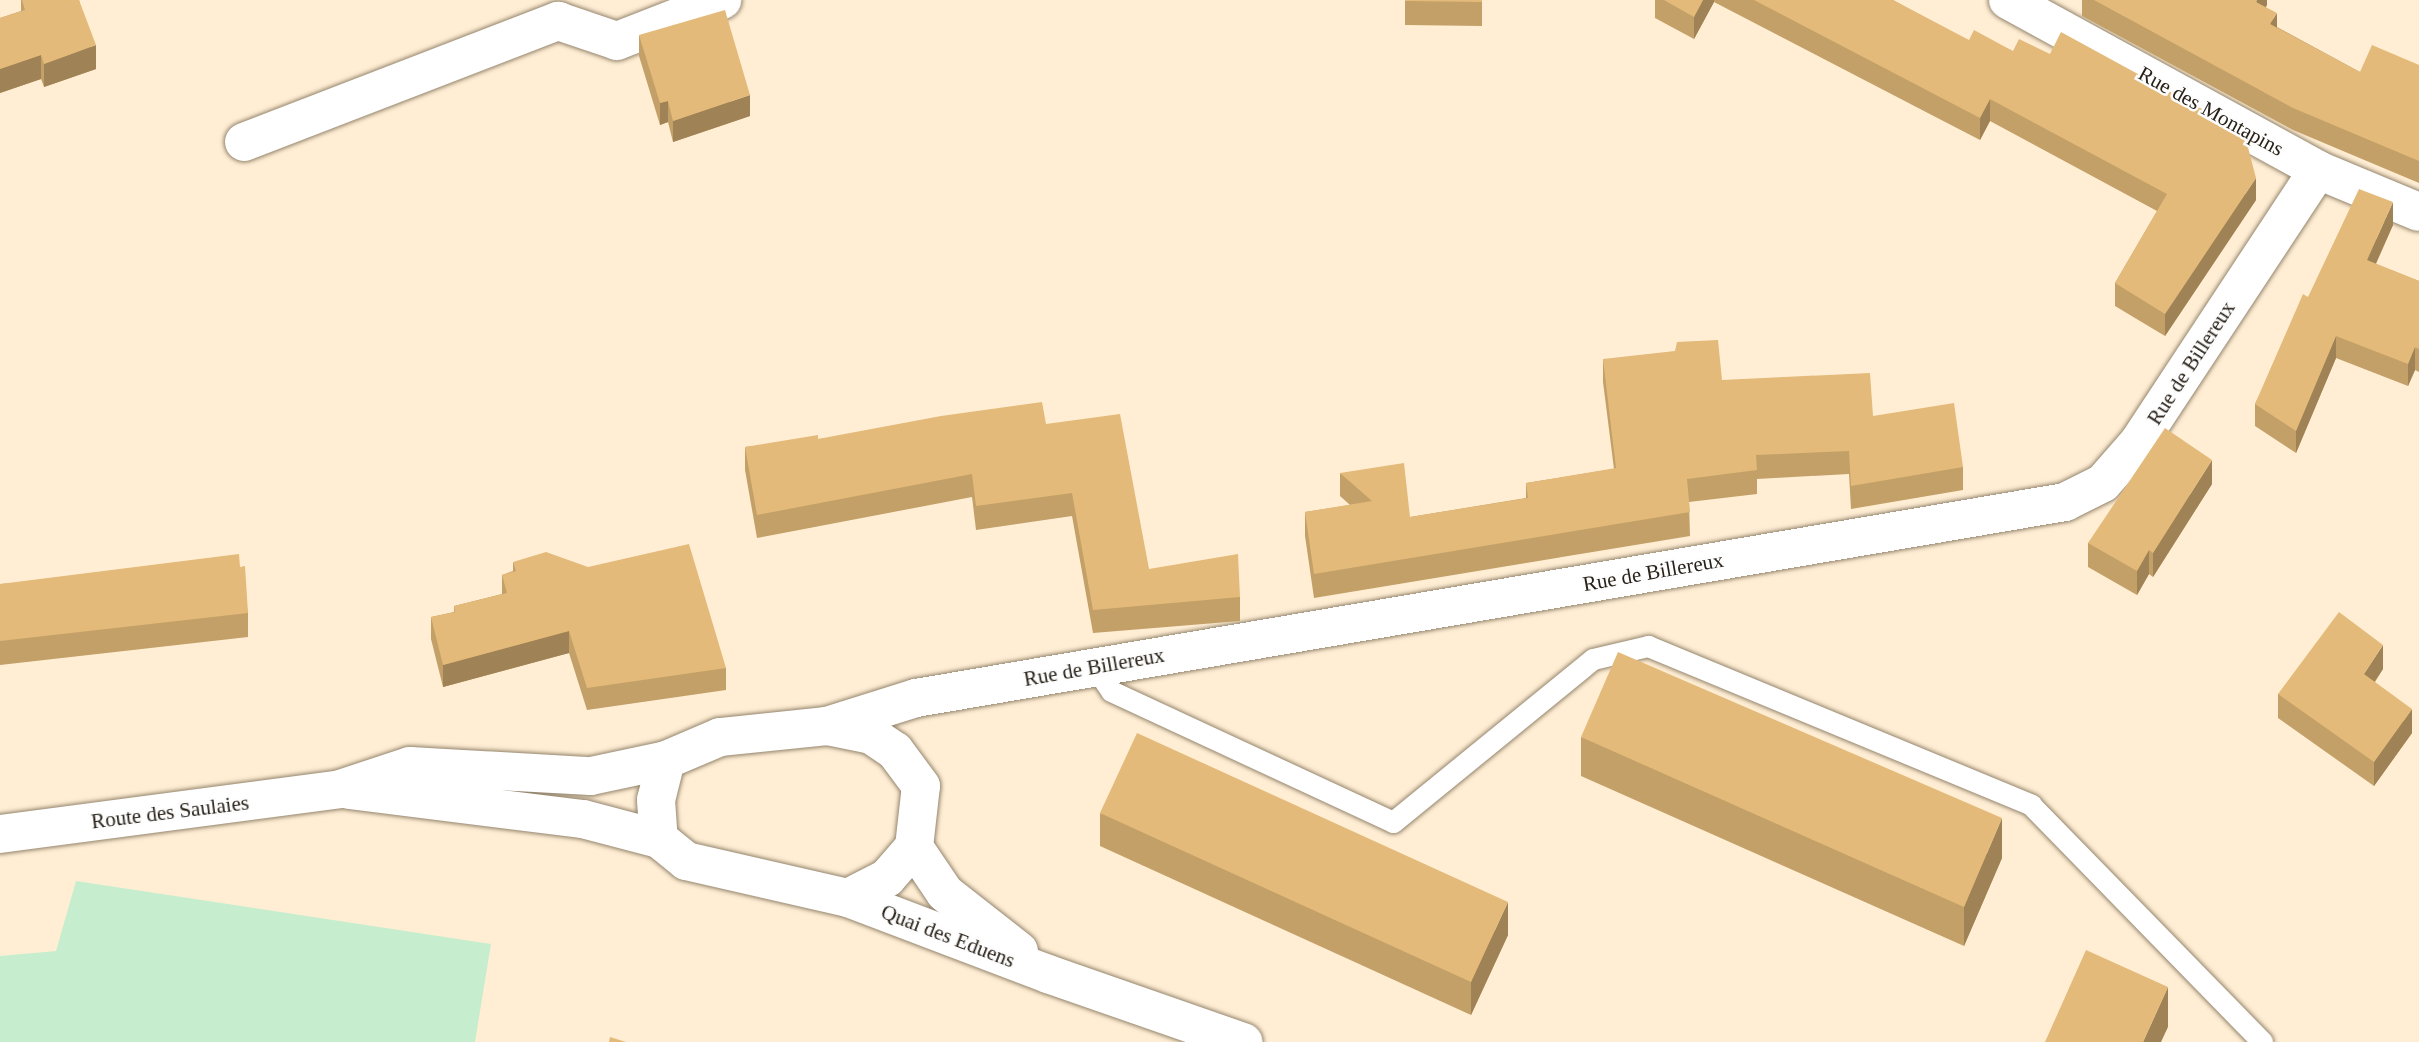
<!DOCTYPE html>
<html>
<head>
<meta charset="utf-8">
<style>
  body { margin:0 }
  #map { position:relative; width:2419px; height:1042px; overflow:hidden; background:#ffeed4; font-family:"Times New Roman",serif }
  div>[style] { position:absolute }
  .green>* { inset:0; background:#c6edce }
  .roads { filter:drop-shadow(0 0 2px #94856d) drop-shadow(0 0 2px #94856d) }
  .service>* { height:21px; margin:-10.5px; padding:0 10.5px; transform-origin:10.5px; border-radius:10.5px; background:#fff }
  .minor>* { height:38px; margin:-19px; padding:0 19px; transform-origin:19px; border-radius:19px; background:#fff }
  .tertiary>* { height:38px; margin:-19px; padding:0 19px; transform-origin:19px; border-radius:19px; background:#fff }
  .wall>* { inset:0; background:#c3a068 }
  .shaded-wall>* { inset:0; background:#9f8255 }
  .building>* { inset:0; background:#e3ba79 }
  span { translate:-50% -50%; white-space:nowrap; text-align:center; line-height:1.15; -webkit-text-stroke:5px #fdfdfd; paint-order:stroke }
  .street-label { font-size:21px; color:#282118 }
</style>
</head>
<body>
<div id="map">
  <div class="green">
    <div style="clip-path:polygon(76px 881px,491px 944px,475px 1042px,0 1042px,0 956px,56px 951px)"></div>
  </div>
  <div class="roads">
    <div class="service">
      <div style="left:1095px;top:667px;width:29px;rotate:56deg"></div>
      <div style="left:1111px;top:691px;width:311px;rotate:24.9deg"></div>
      <div style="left:1393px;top:822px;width:258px;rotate:-39.2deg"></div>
      <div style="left:1593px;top:659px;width:57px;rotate:-13.3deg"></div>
      <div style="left:1648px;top:646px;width:415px;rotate:22.5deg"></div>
      <div style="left:2031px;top:805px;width:331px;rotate:45.7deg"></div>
    </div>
    <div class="minor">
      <div style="left:2008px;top:0;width:354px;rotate:28.7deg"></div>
      <div style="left:2318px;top:170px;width:109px;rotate:22.6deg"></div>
      <div style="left:244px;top:142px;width:337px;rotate:-21.1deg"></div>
      <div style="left:558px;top:21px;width:62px;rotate:18.7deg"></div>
      <div style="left:617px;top:41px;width:113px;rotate:-21.3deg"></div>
      <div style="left:827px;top:726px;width:93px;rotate:-17.5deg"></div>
      <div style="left:916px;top:698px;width:1166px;rotate:-9.68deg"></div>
      <div style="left:2065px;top:502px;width:42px;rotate:-26.6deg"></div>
      <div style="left:2103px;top:483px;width:53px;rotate:-48.8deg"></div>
      <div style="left:2138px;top:443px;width:327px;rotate:-56.6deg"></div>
    </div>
    <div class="tertiary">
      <div style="left:349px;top:790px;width:236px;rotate:7.1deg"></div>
      <div style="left:583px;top:819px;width:79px;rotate:14.7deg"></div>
      <div style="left:0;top:834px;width:343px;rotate:-7.5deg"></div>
      <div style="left:340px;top:789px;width:74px;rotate:-18.2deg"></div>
      <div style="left:410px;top:766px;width:181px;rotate:3.2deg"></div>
      <div style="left:591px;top:776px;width:77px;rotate:-12deg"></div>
      <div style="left:914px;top:847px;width:55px;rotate:56deg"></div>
      <div style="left:945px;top:893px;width:94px;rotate:38.1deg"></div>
      <div style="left:848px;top:898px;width:44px;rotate:-27.1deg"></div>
      <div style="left:887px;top:878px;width:41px;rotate:-48.9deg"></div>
      <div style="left:914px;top:847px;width:61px;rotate:-83.5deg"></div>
      <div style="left:921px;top:786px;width:44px;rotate:-126.6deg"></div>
      <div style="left:895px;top:751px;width:29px;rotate:-146deg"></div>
      <div style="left:871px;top:735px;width:45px;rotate:-168.4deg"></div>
      <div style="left:827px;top:726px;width:108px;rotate:174.1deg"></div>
      <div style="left:720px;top:737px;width:59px;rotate:156.9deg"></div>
      <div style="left:666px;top:760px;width:41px;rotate:104deg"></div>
      <div style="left:656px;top:800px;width:39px;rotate:86deg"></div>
      <div style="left:659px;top:839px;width:35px;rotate:39deg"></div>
      <div style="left:686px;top:861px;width:166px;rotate:12.9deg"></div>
      <div style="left:848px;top:898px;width:214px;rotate:20.8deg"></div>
      <div style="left:1048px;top:974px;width:207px;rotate:19.2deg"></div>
    </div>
  </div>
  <div class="wall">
    <div style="clip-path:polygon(21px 0,79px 0,96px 69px,44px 87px,41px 79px,0 93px,0 18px,21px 11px)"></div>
    <div style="clip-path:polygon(1405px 0,1482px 0,1482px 26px,1405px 25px)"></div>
    <div style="clip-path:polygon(1655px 0,1893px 0,2256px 200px,2165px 336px,2115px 306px,2115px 283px,2157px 211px,1990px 121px,1980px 140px,1714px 2px,1694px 39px,1655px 18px)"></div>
    <div style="clip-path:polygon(2082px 0,2267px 0,2266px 7px,2277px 27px,2360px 72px,2419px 65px,2419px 183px,2293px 130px,2082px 16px)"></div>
    <div style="clip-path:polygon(639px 35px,750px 116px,673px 142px,668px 122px,660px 125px,639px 56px)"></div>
    <div style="clip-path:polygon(2393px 225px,2376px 264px,2419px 281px,2419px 372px,2415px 370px,2408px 386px,2336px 358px,2296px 453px,2255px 426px,2255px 404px,2308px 297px)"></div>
    <div style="clip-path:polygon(1603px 359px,1722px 380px,1873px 416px,1963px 467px,1963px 490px,1851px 509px,1849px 474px,1757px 479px,1757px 494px,1689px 502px,1690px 536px,1314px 598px,1305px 536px,1305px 512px,1350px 505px,1340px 496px,1340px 473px,1410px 517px,1526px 498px,1526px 483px,1614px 469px,1603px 382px)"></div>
    <div style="clip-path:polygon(1046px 424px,1149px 569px,1240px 597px,1240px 621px,1093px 633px,1072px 516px,976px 530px,972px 497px,757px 538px,745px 470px,745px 447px,818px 439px)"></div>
    <div style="clip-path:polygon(2212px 484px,2153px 577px,2149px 574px,2137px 595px,2088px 567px,2088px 543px)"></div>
    <div style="clip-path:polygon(513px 562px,726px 668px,726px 690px,587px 710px,569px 653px,443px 687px,431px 639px,431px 617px,454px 612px,454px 606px,502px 594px,502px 575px,513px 571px)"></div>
    <div style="clip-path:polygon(240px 567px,248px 613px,248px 637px,0 665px,0 584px)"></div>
    <div style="clip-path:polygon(2383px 669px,2375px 682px,2412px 733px,2374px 786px,2278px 718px,2278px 694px)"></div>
    <div style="clip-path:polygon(1581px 737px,2002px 858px,1964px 946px,1581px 776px)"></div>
    <div style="clip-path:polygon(1100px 813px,1508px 935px,1471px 1015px,1100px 846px)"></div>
  </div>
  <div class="shaded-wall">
    <div style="clip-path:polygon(1703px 0,1714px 0,1714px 2px,1694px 39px,1694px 17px)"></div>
    <div style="clip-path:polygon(2257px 0,2267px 0,2267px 5px,2256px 24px)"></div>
    <div style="clip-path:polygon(2277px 13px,2277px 35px,2270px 24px)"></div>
    <div style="clip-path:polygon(96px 45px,96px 69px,44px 87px,44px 64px)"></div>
    <div style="clip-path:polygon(41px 55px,41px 79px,0 93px,0 69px)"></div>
    <div style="clip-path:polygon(750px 95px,750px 116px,673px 142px,673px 121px)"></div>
    <div style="clip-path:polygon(1990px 99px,1990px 121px,1980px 140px,1980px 118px)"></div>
    <div style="clip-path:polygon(668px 101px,668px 122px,660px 125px,660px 103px)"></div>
    <div style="clip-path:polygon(2256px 178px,2256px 200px,2165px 336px,2165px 314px)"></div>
    <div style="clip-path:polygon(2393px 202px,2393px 225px,2367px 283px,2367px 260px)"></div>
    <div style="clip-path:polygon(2336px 336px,2336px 358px,2296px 453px,2296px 431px)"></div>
    <div style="clip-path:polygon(2415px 347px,2415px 370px,2408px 386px,2408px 364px)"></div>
    <div style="clip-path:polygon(2212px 460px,2212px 484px,2153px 577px,2153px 553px)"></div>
    <div style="clip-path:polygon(2149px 550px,2149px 574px,2137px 595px,2137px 571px)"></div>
    <div style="clip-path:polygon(569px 631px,569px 653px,443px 687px,443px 665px)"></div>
    <div style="clip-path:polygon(2383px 645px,2383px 669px,2364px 697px,2364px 674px)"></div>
    <div style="clip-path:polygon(2412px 709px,2412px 733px,2374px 786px,2374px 762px)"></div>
    <div style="clip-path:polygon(2002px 818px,2002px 858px,1964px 946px,1964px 907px)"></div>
    <div style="clip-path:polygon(1508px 902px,1508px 935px,1471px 1015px,1471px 982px)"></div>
    <div style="clip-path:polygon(2168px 987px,2168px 1027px,2161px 1042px,2143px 1042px)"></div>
  </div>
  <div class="building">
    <div style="clip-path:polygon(22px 0,79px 0,96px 45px,44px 64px,41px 55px,0 69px,0 18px,25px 10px)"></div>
    <div style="clip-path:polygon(1405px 0,1482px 0,1482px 2px,1405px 1px)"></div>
    <div style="clip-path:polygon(1664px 0,1703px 0,1694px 17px)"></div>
    <div style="clip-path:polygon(1754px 0,1893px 0,1969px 40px,1974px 30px,2013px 51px,2019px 39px,2050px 54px,2061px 32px,2244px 132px,2256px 178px,2165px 314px,2115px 283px,2167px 194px,1990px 99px,1980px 118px)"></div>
    <div style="clip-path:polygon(2094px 0,2257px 0,2256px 2px,2277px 13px,2270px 24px,2360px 72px,2372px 45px,2419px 65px,2419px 161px,2293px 108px)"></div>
    <div style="clip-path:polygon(725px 10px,750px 95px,673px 121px,668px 101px,660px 103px,639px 35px)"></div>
    <div style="clip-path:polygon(2359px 189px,2393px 202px,2367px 260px,2419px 281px,2419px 349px,2415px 347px,2408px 364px,2336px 336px,2296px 431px,2255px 404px,2303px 294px,2308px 297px)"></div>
    <div style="clip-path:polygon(1718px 340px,1722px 380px,1870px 373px,1873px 416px,1954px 403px,1963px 467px,1851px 486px,1849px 451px,1756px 455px,1757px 470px,1687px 479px,1690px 512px,1314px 574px,1305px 512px,1372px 501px,1340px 473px,1404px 463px,1410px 517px,1528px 498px,1526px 483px,1616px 468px,1603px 359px,1675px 351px,1677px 342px)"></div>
    <div style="clip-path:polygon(1042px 402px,1046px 424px,1120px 414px,1149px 569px,1238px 554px,1240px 597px,1093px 610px,1072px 493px,976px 506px,972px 474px,757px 515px,745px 447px,818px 435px,818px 439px,941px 416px)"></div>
    <div style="clip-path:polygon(2165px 428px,2212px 460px,2153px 553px,2149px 550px,2137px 571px,2088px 543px)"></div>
    <div style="clip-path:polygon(689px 544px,726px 668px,587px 688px,569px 631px,443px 665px,431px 617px,455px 612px,454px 606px,507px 593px,502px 575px,516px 571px,513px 562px,546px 552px,588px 567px)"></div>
    <div style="clip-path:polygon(239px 554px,240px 567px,245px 566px,248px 613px,0 641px,0 584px)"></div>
    <div style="clip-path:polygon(2339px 612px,2383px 645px,2364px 674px,2412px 709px,2374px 762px,2278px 694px)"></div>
    <div style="clip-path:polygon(1618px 652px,2002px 818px,1964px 907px,1581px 737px)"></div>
    <div style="clip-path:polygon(1137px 733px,1508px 902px,1471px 982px,1100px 813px)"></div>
    <div style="clip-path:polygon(2086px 950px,2168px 987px,2143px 1042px,2045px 1042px)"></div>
    <div style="clip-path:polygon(610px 1037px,626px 1042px,609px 1042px)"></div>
  </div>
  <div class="street-label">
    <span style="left:2211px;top:111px;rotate:29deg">Rue des Montapins</span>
    <span style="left:2191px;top:363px;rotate:-57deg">Rue de Billereux</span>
    <span style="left:1653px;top:572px;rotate:-10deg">Rue de Billereux</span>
    <span style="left:1094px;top:667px;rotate:-10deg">Rue de Billereux</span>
    <span style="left:170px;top:812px;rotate:-7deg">Route des Saulaies</span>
    <span style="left:948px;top:936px;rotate:21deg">Quai des Eduens</span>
  </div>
</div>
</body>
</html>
